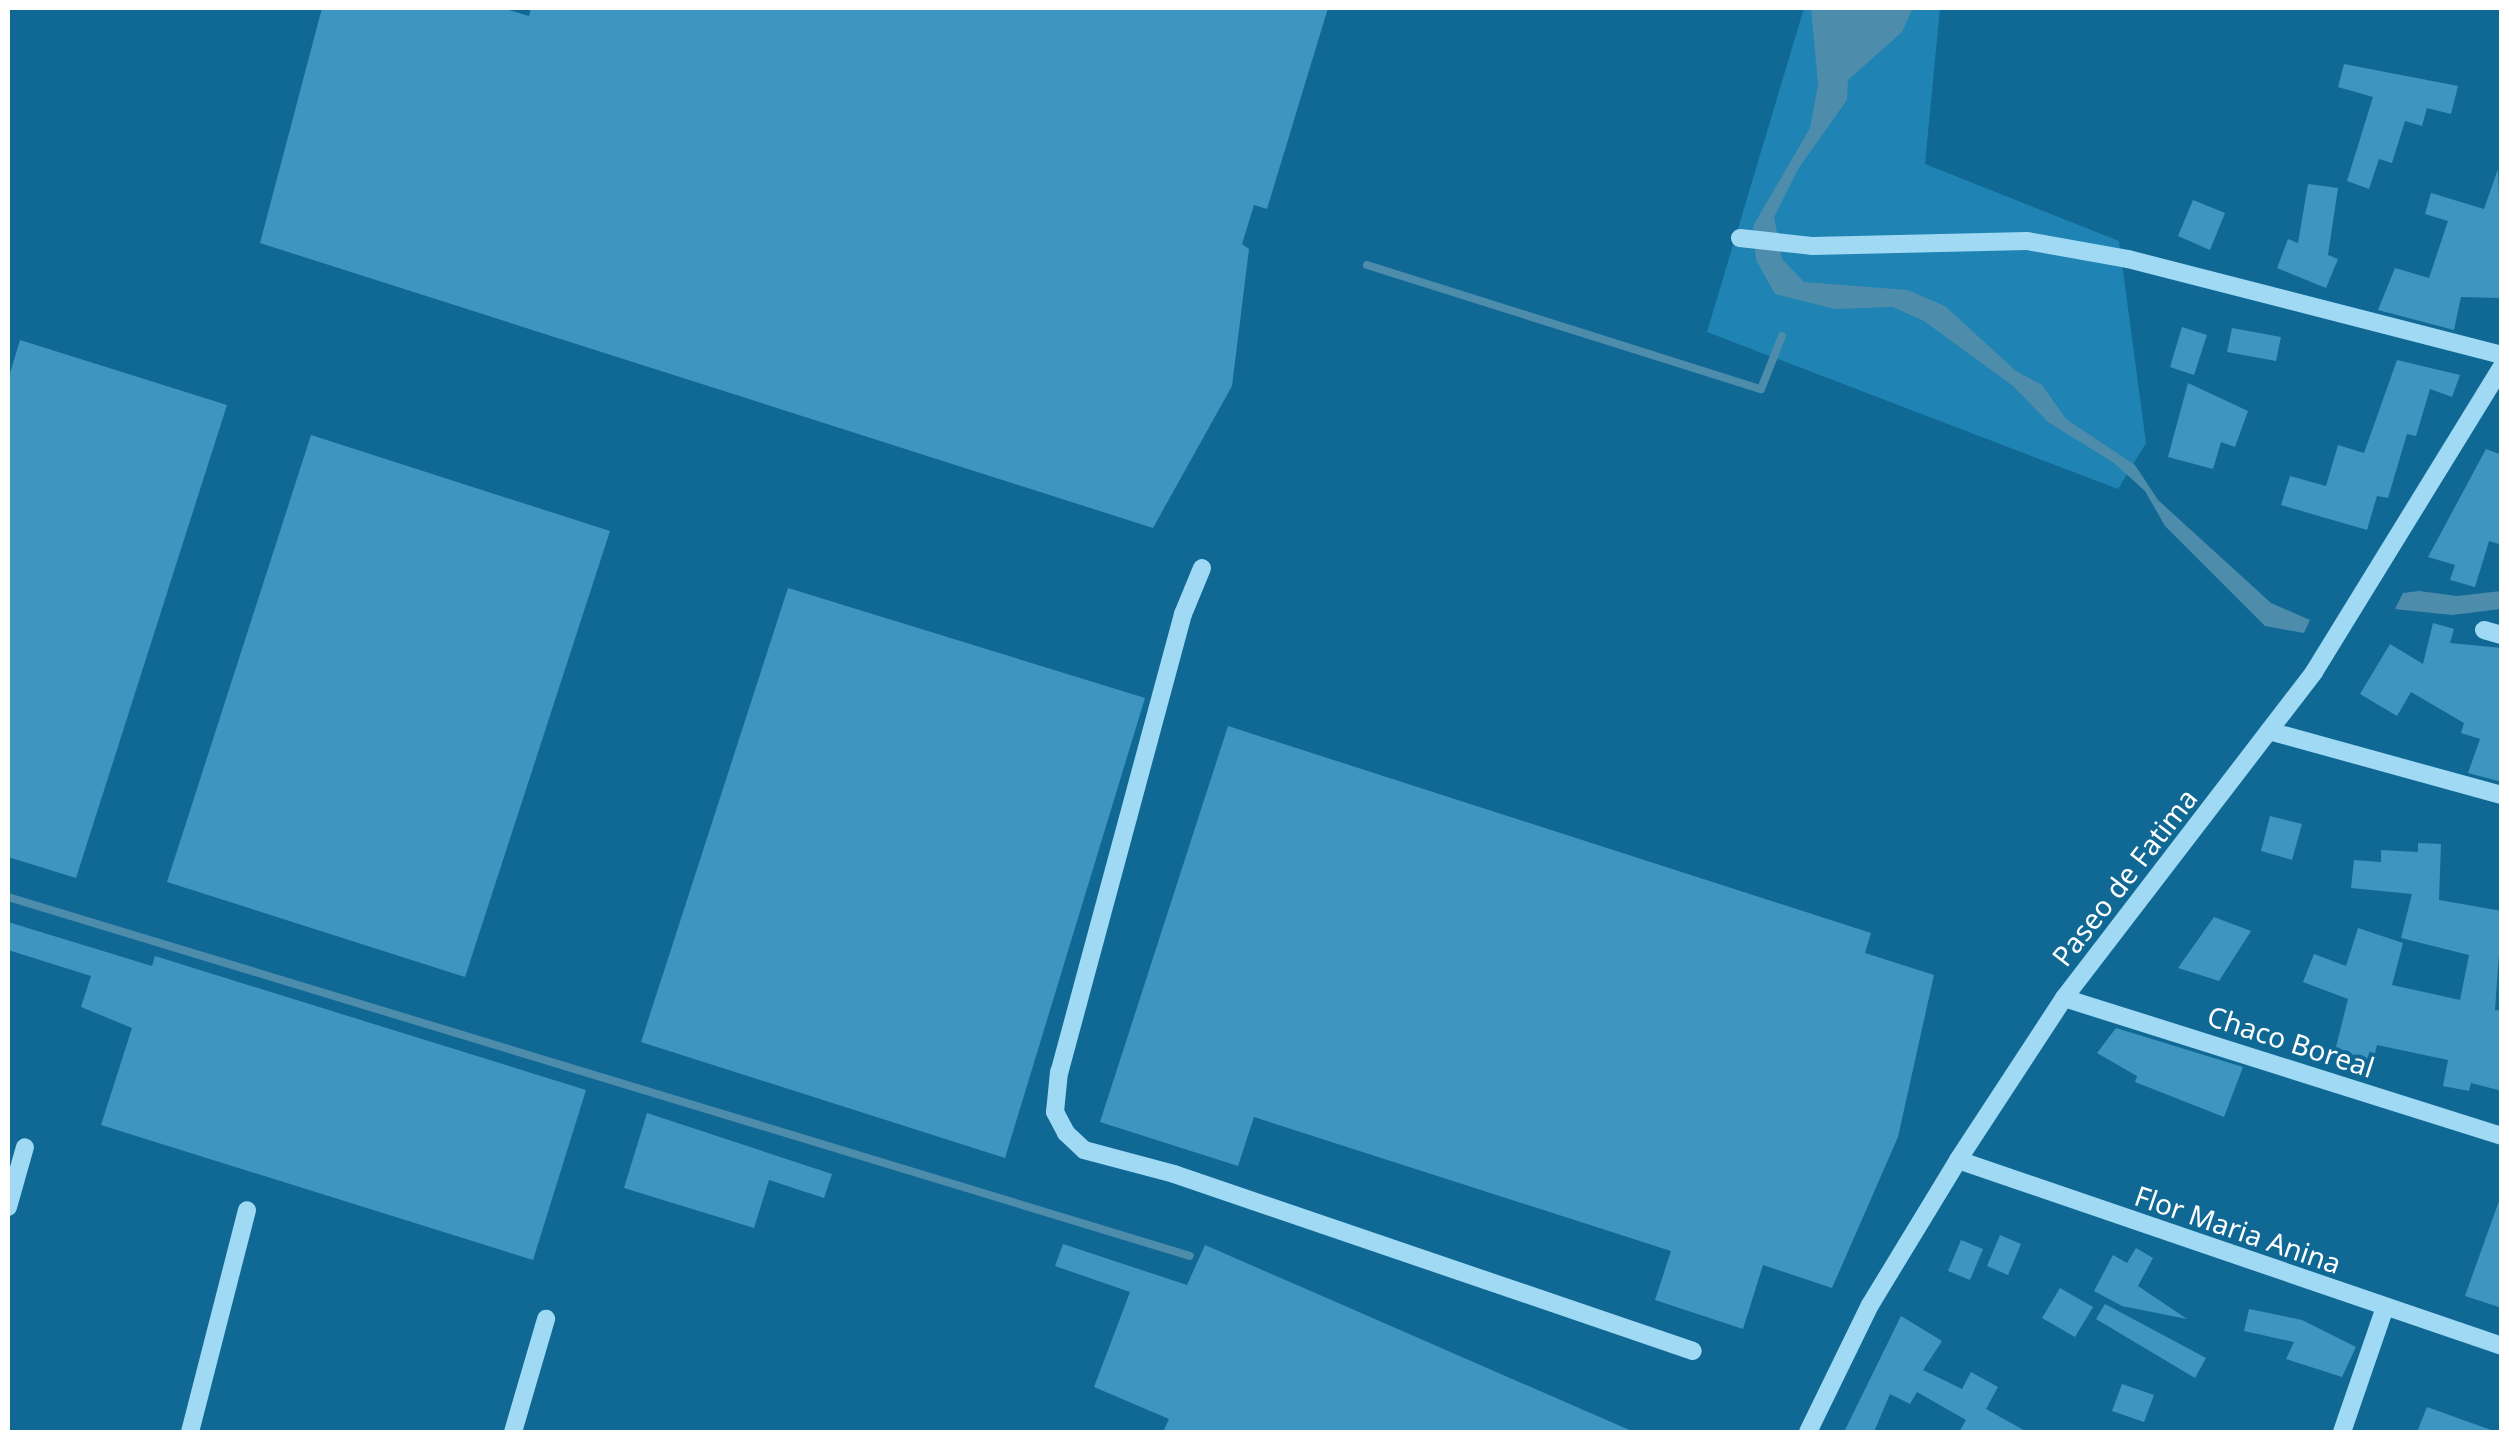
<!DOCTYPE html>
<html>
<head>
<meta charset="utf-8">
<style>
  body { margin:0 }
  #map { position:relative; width:2509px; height:1440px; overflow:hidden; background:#106995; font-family:"Noto Sans",sans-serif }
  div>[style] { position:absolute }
  .green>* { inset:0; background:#1f83b3 }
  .water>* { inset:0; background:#4e8cab }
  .stream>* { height:8px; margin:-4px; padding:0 4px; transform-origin:4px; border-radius:4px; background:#4e8cab }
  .building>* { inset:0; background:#3e95bf }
  .minor>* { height:18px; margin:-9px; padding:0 9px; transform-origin:9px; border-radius:9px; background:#9fd9f4 }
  span { translate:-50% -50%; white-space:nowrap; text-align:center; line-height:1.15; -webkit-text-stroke:8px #106995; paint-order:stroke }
  .street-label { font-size:28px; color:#fff }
  .frame { position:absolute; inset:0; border:10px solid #fff; pointer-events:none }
</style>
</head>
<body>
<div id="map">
  <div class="green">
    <div style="clip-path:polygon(1804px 8px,1940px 8px,1925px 164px,2119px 241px,2146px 443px,2118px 489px,1707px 332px)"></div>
  </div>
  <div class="water">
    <div style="clip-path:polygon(1811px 8px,1913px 8px,1902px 32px,1848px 80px,1847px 100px,1798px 169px,1774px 217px,1782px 259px,1804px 282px,1908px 290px,1945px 306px,2016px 371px,2042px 385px,2066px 419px,2135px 465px,2158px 500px,2271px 603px,2310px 620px,2304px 633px,2265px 626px,2165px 526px,2145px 491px,2114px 463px,2048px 422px,2013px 386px,1924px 321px,1893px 307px,1835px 309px,1775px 294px,1756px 260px,1753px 226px,1810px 128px,1818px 84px)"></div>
    <div style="clip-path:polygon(2419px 591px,2457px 596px,2501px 591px,2501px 609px,2452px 615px,2395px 609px,2403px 593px)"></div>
  </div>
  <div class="stream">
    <div style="left:1367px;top:265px;width:413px;rotate:17.5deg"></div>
    <div style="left:1761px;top:389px;width:57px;rotate:-68.4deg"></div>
    <div style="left:8px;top:897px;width:1235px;rotate:16.89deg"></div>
  </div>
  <div class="building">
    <div style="clip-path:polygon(322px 8px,502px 8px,529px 16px,531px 8px,1328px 8px,1267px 209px,1254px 205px,1242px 244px,1249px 249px,1232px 386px,1153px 528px,260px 243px)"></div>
    <div style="clip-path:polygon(2344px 64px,2458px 86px,2451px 114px,2427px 108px,2422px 126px,2405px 121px,2392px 163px,2379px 159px,2369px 189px,2347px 181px,2373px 97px,2338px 87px)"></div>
    <div style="clip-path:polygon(2498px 169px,2502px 298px,2461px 297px,2454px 330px,2378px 310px,2395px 268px,2429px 278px,2448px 221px,2425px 214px,2431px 193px,2484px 209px)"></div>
    <div style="clip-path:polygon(2308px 184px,2338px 188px,2328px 255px,2338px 259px,2326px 288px,2277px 268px,2288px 239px,2298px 243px)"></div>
    <div style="clip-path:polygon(2193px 200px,2225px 213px,2210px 250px,2178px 236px)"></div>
    <div style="clip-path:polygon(2182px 327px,2207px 335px,2194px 375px,2170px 367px)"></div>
    <div style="clip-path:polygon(2232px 328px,2281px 337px,2276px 361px,2227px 352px)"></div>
    <div style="clip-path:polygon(20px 340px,227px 405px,76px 878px,8px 857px,8px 380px)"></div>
    <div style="clip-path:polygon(2397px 360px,2460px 375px,2452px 397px,2430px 389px,2416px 436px,2407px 434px,2388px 498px,2377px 496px,2367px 530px,2281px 505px,2290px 476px,2326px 486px,2338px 445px,2364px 453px)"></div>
    <div style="clip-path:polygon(2188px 383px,2248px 411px,2235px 447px,2221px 442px,2213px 469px,2168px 457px)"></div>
    <div style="clip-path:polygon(311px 435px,610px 531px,465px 977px,167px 882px)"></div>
    <div style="clip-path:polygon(2486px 449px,2502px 455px,2502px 545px,2489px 541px,2475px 587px,2450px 580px,2455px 565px,2428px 557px)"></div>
    <div style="clip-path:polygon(788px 588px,1145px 698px,1005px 1158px,641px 1042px)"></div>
    <div style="clip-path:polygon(2433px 623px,2454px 629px,2450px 643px,2502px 648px,2502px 782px,2468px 773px,2480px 739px,2461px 733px,2464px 723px,2411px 692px,2397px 716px,2360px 694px,2390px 644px,2423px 664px)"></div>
    <div style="clip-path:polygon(1228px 726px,1871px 933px,1865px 953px,1934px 975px,1898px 1137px,1832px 1288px,1763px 1265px,1743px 1329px,1655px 1300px,1671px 1251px,1254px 1117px,1238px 1166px,1100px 1122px)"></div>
    <div style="clip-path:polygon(2270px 816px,2302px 824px,2292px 860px,2261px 851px)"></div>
    <div style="clip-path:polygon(2418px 843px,2441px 844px,2439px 900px,2502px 911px,2495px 1010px,2502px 1011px,2502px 1091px,2471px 1083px,2469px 1091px,2443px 1086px,2448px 1060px,2377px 1045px,2373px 1061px,2335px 1051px,2348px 999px,2303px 982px,2314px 954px,2346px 966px,2358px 928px,2403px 943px,2392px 985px,2460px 1000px,2469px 955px,2401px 938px,2412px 894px,2351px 888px,2354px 860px,2381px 862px,2381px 850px,2418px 852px)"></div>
    <div style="clip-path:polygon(2214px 917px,2251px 931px,2219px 981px,2178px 968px)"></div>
    <div style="clip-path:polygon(8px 922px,152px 966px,155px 956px,586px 1090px,533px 1260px,101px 1125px,132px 1028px,81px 1007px,91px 976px,8px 950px)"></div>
    <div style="clip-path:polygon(2116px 1028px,2243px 1067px,2224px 1117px,2135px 1082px,2137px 1076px,2097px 1053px)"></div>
    <div style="clip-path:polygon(647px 1113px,832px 1174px,824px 1198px,769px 1180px,754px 1228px,624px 1188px)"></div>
    <div style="clip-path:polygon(2499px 1201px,2502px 1201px,2502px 1308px,2465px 1296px)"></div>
    <div style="clip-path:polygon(2000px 1235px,2021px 1244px,2008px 1275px,1987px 1266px)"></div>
    <div style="clip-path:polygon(1961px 1240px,1983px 1249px,1970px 1280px,1948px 1271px)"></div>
    <div style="clip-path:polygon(1063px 1244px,1187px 1285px,1205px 1245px,1634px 1432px,1163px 1432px,1169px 1419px,1094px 1387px,1130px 1292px,1055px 1266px)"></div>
    <div style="clip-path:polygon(2136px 1248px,2153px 1258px,2138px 1286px,2187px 1319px,2122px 1306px,2094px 1291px,2113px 1255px,2127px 1263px)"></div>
    <div style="clip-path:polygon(2060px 1288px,2093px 1307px,2075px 1337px,2042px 1318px)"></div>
    <div style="clip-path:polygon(2105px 1304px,2206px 1358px,2195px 1378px,2096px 1319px)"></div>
    <div style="clip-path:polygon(2249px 1309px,2302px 1320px,2356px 1347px,2342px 1377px,2286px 1359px,2294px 1342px,2244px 1331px)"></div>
    <div style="clip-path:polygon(1901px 1316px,1942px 1341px,1923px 1370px,1962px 1389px,1971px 1372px,1998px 1387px,1986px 1409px,2027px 1432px,1959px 1432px,1966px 1420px,1917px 1392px,1910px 1404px,1890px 1394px,1874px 1432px,1844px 1432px)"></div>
    <div style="clip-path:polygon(2122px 1384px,2154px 1395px,2144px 1422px,2112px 1411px)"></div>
    <div style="clip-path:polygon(2427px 1407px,2491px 1430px,2490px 1432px,2417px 1432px)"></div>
  </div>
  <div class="minor">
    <div style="left:1740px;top:238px;width:72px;rotate:6.3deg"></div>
    <div style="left:1812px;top:246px;width:215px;rotate:-1.3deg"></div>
    <div style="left:2027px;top:241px;width:103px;rotate:10.1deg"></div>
    <div style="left:2128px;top:259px;width:386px;rotate:14.4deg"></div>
    <div style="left:1202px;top:568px;width:50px;rotate:112.4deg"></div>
    <div style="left:1183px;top:614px;width:474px;rotate:105.1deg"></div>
    <div style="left:1059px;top:1072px;width:40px;rotate:95.7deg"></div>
    <div style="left:1055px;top:1112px;width:24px;rotate:62deg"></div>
    <div style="left:1066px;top:1133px;width:25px;rotate:43deg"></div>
    <div style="left:1084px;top:1150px;width:93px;rotate:14.9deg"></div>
    <div style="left:1174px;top:1174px;width:548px;rotate:18.83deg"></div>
    <div style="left:2484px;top:630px;width:19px;rotate:16deg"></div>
    <div style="left:2269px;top:731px;width:242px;rotate:15.4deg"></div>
    <div style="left:2064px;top:998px;width:459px;rotate:17.5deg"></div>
    <div style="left:1958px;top:1160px;width:575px;rotate:18.88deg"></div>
    <div style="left:8px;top:1207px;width:62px;rotate:-74.2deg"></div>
    <div style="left:190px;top:1432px;width:229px;rotate:-75.6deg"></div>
    <div style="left:513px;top:1432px;width:118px;rotate:-73.7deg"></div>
    <div style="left:1808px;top:1432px;width:141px;rotate:-64deg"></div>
    <div style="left:1870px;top:1305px;width:170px;rotate:-58.7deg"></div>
    <div style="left:1958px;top:1160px;width:194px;rotate:-56.8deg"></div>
    <div style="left:2064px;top:998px;width:411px;rotate:-52.5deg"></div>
    <div style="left:2314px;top:672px;width:359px;rotate:-58.4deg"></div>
    <div style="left:2342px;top:1432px;width:129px;rotate:-71deg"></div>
  </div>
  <div class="street-label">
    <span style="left:2124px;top:877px;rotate:-52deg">Paseo de Fatima</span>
    <span style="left:2291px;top:1041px;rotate:18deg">Chaco Boreal</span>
    <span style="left:2238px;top:1229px;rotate:19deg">Flor Maria Anina</span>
  </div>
  <div class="frame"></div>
</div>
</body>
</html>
